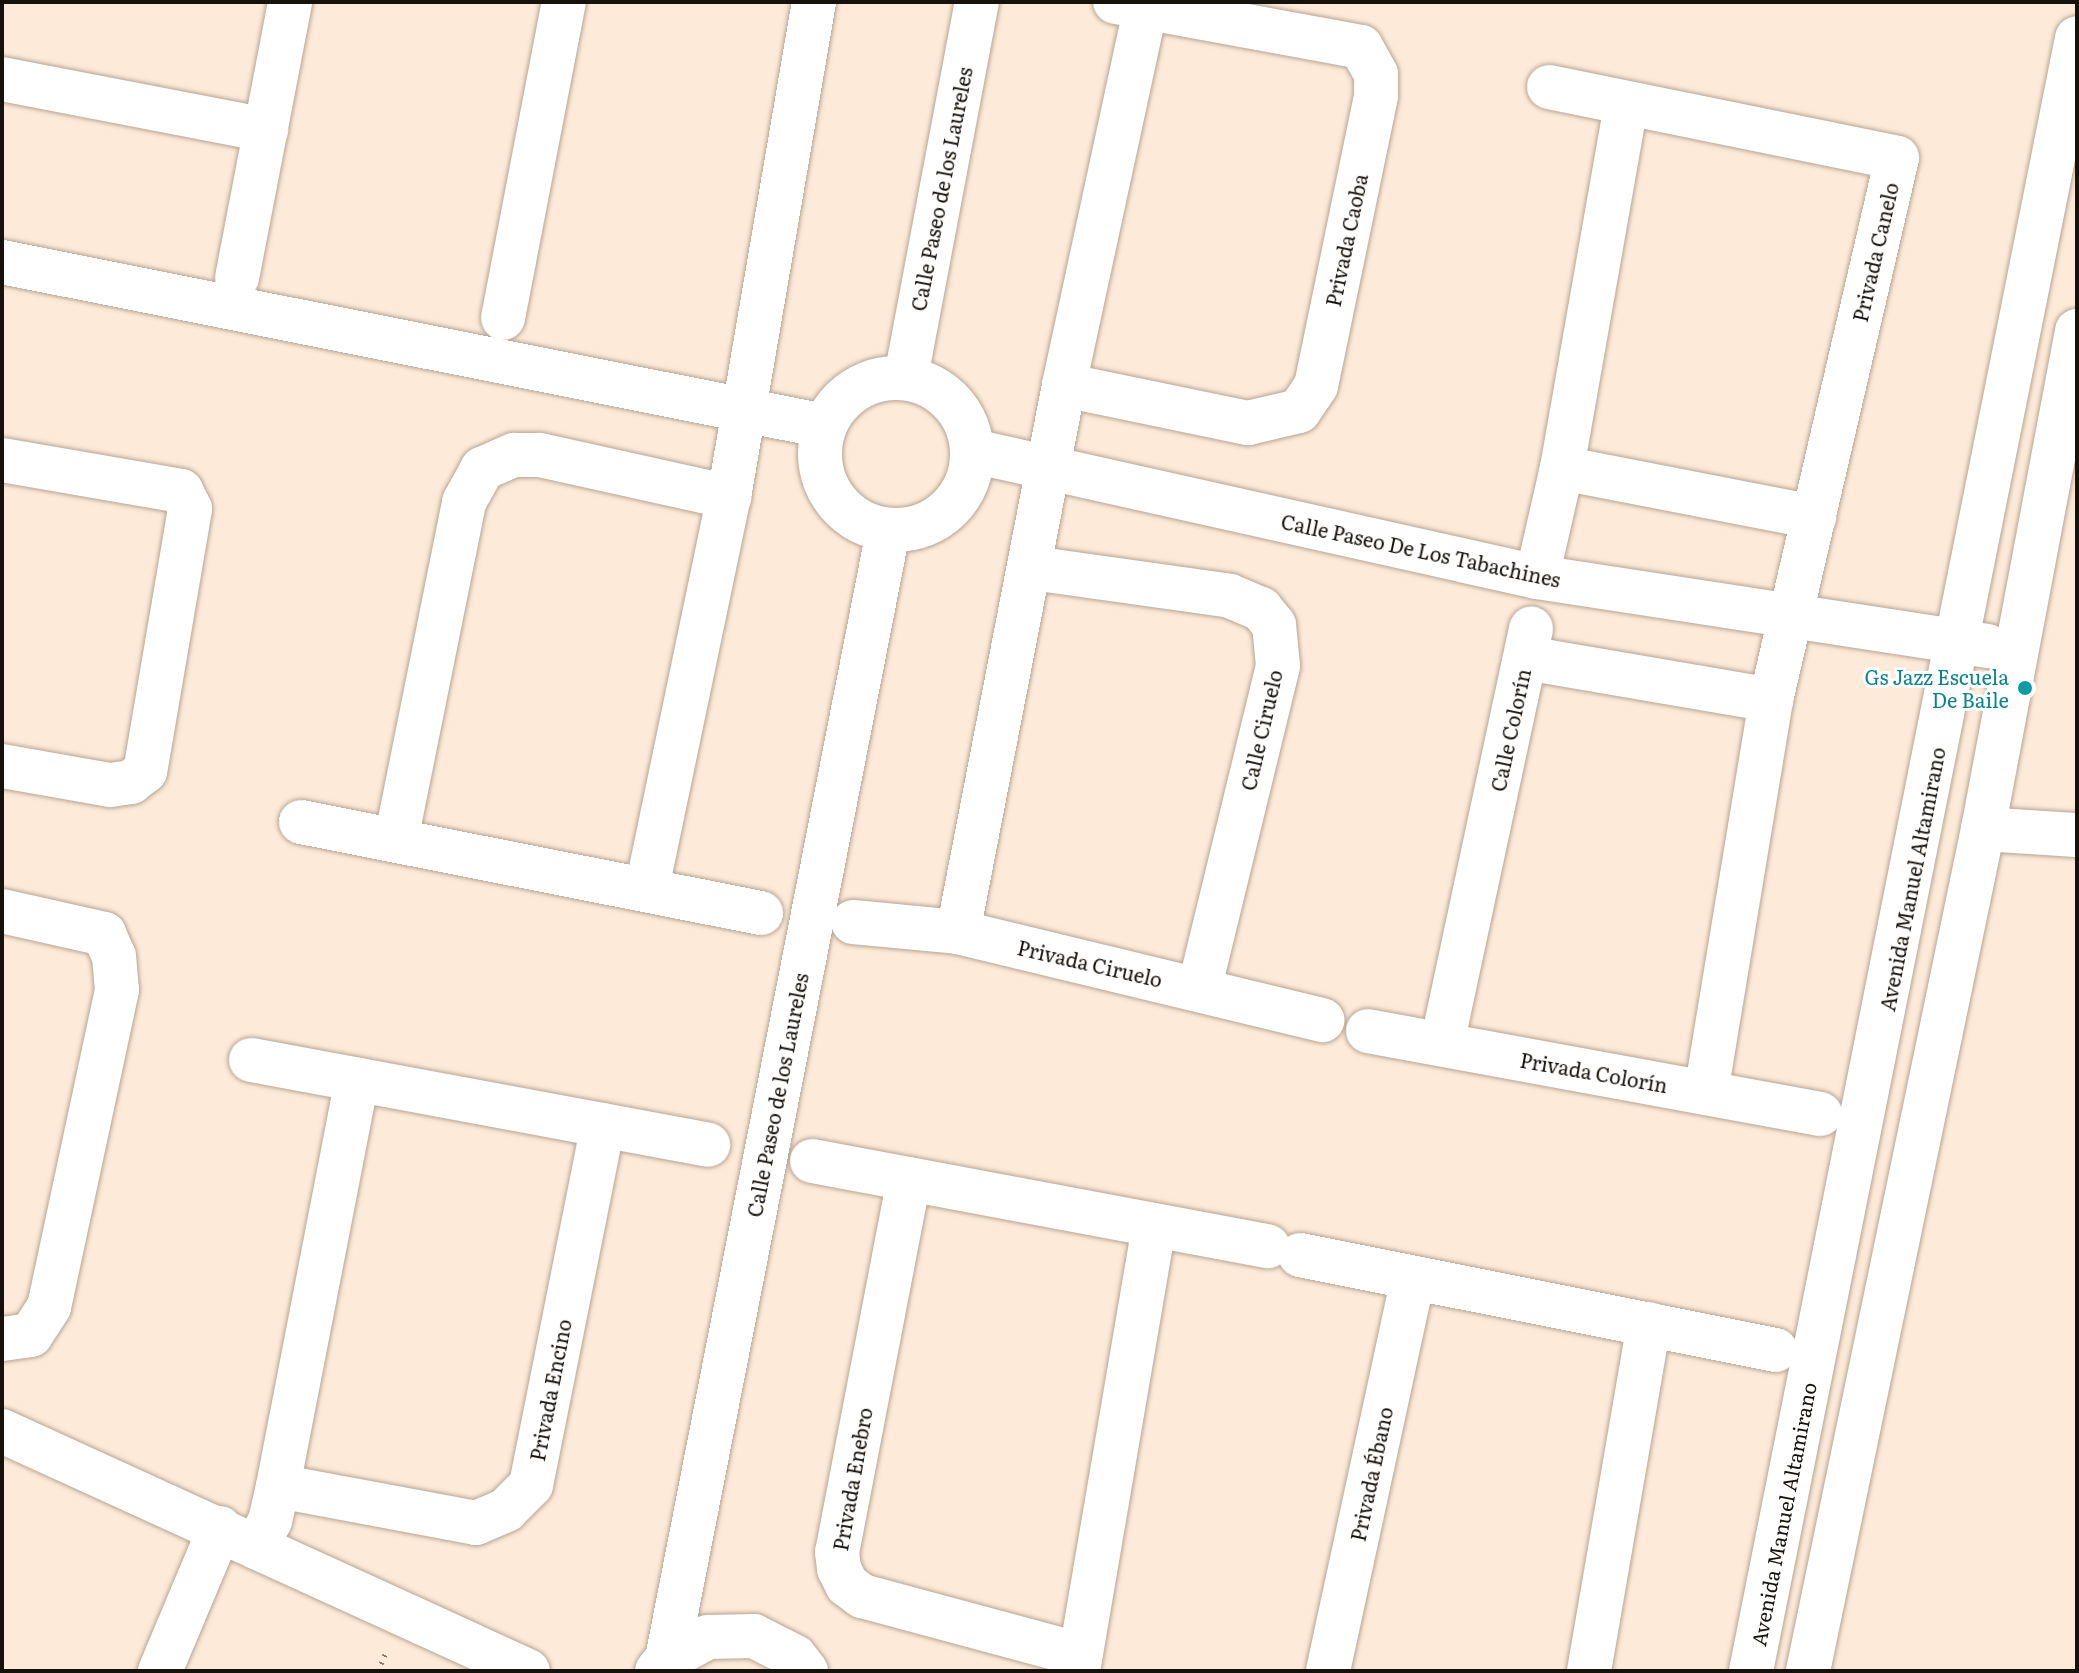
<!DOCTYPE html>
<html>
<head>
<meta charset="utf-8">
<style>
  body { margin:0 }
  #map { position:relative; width:2079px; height:1673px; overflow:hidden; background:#fdead8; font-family:Literata,serif }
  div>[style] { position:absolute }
  .path>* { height:5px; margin-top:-2.5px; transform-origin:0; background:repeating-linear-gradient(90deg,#85786d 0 2px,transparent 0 8px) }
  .roads { filter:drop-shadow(0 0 2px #b7a594) drop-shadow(0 0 2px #b7a594) }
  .minor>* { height:44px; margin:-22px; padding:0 22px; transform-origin:22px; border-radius:22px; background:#fff }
  .minor>.ring { margin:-22px; padding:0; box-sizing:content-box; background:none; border:44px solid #fff; border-radius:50% }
  .dots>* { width:22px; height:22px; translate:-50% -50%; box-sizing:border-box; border:4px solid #fff; border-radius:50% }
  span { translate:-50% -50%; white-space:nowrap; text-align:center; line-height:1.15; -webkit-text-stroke:6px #fff; paint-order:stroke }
  .street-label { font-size:20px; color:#17110b }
  .culture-label { font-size:20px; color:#0d838f }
  .right { translate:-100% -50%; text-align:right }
  .frame { position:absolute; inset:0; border:4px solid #17110b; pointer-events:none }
</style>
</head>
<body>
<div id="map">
  <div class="path">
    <div style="left:378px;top:1671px;width:23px;rotate:-67deg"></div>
  </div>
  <div class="roads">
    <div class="minor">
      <div style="left:2px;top:79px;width:269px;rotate:10.9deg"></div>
      <div style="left:1549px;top:87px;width:355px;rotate:11.5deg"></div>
      <div style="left:1897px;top:158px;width:556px;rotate:103.09deg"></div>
      <div style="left:1771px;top:700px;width:398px;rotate:99.4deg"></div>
      <div style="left:2px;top:262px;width:838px;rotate:11.28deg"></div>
      <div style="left:237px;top:278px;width:281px;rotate:-79.1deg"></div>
      <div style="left:503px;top:318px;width:322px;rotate:-79.1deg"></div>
      <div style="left:906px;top:377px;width:382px;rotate:-79.3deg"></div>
      <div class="ring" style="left:820px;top:378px;width:108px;height:108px"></div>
      <div style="left:1064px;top:385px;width:188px;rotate:11.7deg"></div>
      <div style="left:1248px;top:423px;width:52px;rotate:-13.2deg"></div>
      <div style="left:1299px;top:411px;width:30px;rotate:-56deg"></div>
      <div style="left:1316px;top:386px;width:296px;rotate:-78.3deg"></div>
      <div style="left:1376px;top:96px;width:22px;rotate:-90deg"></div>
      <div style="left:1376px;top:74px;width:31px;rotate:-119deg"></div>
      <div style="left:1361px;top:47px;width:250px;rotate:-169.6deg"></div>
      <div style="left:973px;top:451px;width:578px;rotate:12.59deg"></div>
      <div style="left:1537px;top:577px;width:456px;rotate:8.7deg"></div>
      <div style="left:2px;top:460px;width:182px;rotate:9.8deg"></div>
      <div style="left:181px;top:491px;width:20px;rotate:63deg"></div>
      <div style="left:190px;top:509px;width:266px;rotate:99.7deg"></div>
      <div style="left:145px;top:771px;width:18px;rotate:142deg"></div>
      <div style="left:131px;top:782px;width:21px;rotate:172deg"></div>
      <div style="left:110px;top:785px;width:110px;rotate:-170deg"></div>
      <div style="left:1562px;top:468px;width:257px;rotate:11deg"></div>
      <div style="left:1032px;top:568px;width:200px;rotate:8deg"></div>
      <div style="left:1230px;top:596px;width:34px;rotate:23deg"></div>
      <div style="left:1261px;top:609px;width:21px;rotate:51deg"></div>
      <div style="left:1274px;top:625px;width:41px;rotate:84.4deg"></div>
      <div style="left:1278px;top:666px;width:333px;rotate:103.7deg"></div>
      <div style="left:1537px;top:577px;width:112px;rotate:-77.1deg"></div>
      <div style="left:1562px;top:468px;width:370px;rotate:-80deg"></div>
      <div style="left:1526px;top:658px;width:249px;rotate:9.7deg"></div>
      <div style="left:301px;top:822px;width:469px;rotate:11.2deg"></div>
      <div style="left:1983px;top:829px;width:94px;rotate:3.7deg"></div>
      <div style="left:396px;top:840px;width:345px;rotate:-78.6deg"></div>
      <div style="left:464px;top:502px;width:38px;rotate:-61deg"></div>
      <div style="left:482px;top:469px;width:35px;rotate:-24deg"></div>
      <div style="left:514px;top:455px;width:26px"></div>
      <div style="left:540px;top:455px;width:194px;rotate:12.5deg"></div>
      <div style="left:647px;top:888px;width:400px;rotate:-78.2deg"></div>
      <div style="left:729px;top:497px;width:502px;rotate:-80.26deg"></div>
      <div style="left:2px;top:911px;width:105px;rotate:12.7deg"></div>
      <div style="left:104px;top:934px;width:24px;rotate:66deg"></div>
      <div style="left:114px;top:956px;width:34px;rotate:85deg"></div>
      <div style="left:117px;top:990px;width:324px;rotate:102.1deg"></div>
      <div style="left:49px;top:1307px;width:33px;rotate:123deg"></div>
      <div style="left:31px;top:1335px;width:29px;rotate:172deg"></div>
      <div style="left:853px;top:922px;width:105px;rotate:5.4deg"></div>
      <div style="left:958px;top:932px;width:375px;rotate:13.6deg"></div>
      <div style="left:958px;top:932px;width:557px;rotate:-79.03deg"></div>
      <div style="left:1064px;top:385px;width:388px;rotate:-77.8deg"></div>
      <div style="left:1368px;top:1031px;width:460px;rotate:10.4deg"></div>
      <div style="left:1442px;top:1044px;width:425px;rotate:-77.9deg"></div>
      <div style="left:251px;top:1060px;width:465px;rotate:10.5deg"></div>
      <div style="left:812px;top:1161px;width:464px;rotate:10.6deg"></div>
      <div style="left:909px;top:1179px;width:380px;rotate:100.9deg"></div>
      <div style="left:837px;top:1552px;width:17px;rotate:83deg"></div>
      <div style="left:839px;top:1569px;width:18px;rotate:63deg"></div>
      <div style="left:847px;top:1585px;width:19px;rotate:36deg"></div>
      <div style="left:862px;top:1596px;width:226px;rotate:15.1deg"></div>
      <div style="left:1300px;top:1255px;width:485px;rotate:11.3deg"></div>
      <div style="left:2px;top:1431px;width:578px;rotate:24.53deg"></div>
      <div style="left:278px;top:1486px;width:201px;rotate:10.6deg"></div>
      <div style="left:476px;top:1523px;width:33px;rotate:-23deg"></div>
      <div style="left:506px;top:1510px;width:35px;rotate:-45deg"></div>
      <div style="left:531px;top:1485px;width:367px;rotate:-78.7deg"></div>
      <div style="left:256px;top:1547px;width:30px;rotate:-62deg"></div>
      <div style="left:270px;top:1521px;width:36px;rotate:-77deg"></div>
      <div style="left:278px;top:1486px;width:414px;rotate:-79deg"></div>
      <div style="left:667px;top:1659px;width:1149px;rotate:-78.91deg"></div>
      <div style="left:160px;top:1671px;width:155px;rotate:-67.2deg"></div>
      <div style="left:657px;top:1671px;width:16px;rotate:-50deg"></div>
      <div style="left:667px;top:1659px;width:47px;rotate:-28.2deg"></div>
      <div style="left:708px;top:1637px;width:46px;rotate:-1.2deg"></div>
      <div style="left:754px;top:1636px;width:46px;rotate:27.1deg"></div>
      <div style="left:795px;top:1657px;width:18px;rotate:52deg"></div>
      <div style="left:1078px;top:1671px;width:452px;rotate:-80.3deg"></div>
      <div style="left:1328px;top:1671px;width:402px;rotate:-77.8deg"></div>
      <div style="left:1589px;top:1671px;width:352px;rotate:-80.2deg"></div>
      <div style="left:1751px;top:1671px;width:1665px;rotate:-78.71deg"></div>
      <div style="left:1808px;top:1671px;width:860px;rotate:-78.26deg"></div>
      <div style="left:1983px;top:829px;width:507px;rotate:-79.31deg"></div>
    </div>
  </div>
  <div class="dots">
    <div style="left:2025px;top:688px;background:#0f9aa8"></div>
  </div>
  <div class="street-label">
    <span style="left:941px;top:189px;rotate:-79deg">Calle Paseo de los Laureles</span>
    <span style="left:1346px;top:240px;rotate:-78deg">Privada Caoba</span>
    <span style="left:1875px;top:252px;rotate:-77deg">Privada Canelo</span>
    <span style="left:1421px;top:550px;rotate:12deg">Calle Paseo De Los Tabachines</span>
    <span style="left:1261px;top:730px;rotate:-77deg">Calle Ciruelo</span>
    <span style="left:1510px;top:730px;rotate:-78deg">Calle Colorín</span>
    <span style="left:1912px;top:879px;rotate:-79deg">Avenida Manuel Altamirano</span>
    <span style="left:1090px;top:963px;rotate:13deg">Privada Ciruelo</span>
    <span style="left:1594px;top:1072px;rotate:10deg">Privada Colorín</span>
    <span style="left:777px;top:1095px;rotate:-79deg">Calle Paseo de los Laureles</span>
    <span style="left:550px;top:1390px;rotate:-79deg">Privada Encino</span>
    <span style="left:1371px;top:1474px;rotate:-78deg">Privada Ébano</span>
    <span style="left:852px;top:1479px;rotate:-80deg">Privada Enebro</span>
    <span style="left:1783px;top:1514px;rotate:-79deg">Avenida Manuel Altamirano</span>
  </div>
  <div class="culture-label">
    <span class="right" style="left:2009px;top:688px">Gs Jazz Escuela<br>De Baile</span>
  </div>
  <div class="frame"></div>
</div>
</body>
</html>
